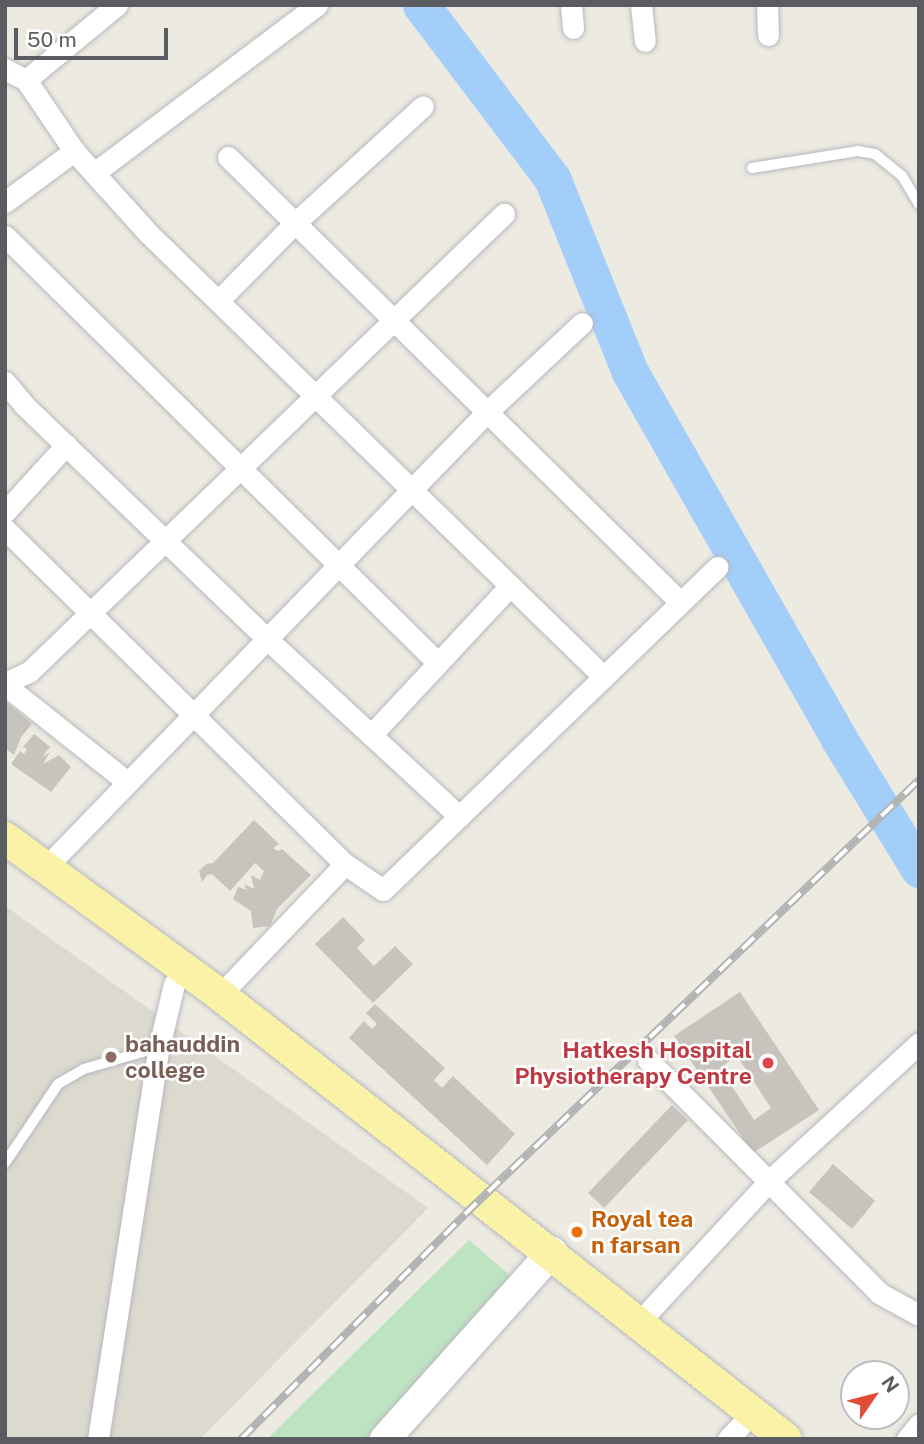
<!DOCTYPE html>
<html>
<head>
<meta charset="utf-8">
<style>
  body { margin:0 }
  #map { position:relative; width:924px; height:1444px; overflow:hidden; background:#eceae1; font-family:"Public Sans",sans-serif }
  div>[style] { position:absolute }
  .education>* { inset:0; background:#dcd9cf }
  .green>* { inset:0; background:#bee3c1 }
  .river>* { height:37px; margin:-18.5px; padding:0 18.5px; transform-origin:18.5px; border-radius:18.5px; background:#a3cefa }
  .building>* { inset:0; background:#c7c4be }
  .roads { filter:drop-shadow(0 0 2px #b7b8bd) drop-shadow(0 0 2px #b7b8bd) }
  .lane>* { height:10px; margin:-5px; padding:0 5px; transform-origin:5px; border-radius:5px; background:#fff }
  .street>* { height:21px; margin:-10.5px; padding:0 10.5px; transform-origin:10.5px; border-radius:10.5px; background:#fff }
  .secondary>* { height:30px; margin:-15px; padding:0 15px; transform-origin:15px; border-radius:15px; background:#fff }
  .primary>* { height:32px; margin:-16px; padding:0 16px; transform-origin:16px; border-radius:16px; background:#faf3a7 }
  .rail>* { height:8px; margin-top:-4px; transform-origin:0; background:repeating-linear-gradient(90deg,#fff 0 16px,#b2b3b3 0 32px); box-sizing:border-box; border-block:2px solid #b2b3b3 }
  .dots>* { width:19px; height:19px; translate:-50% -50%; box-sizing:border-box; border:4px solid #fff; border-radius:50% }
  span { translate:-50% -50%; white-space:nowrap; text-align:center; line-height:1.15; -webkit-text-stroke:5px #fff; paint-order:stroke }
  .education-label { font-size:23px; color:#785e54; font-weight:700 }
  .left { translate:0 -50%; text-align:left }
  .health-label { font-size:23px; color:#be3a42; font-weight:700 }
  .right { translate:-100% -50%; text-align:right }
  .food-label { font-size:23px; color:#c56008; font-weight:700 }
  .frame { position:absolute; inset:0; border:7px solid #5a5c61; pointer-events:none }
  .north { position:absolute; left:840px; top:1360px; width:70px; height:70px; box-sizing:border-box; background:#fff; border:2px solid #bdbec0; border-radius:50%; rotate:55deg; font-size:19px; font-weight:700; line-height:28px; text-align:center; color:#5a5c61 }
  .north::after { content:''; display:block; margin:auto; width:24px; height:32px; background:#df4d34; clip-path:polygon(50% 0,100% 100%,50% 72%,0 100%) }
  .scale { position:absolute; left:14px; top:28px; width:154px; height:32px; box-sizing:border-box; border:4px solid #5a5c61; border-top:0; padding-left:9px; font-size:21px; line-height:24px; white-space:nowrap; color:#5a5c61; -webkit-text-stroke:5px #fff; paint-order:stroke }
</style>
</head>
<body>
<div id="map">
  <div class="education">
    <div style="clip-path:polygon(5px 906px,428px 1208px,200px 1439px,5px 1439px)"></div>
  </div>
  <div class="green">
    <div style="clip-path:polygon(469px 1240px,512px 1277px,366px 1439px,267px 1439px)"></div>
  </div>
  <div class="river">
    <div style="left:421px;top:5px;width:217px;rotate:52.9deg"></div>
    <div style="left:552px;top:178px;width:209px;rotate:68.1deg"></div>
    <div style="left:630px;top:372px;width:422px;rotate:60.3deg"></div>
    <div style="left:839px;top:739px;width:153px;rotate:58.4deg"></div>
  </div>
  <div class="building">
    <div style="clip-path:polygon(5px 701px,32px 724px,21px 737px,14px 755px,5px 748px)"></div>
    <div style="clip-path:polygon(34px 734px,50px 747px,42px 757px,50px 752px,43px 764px,59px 755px,71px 767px,51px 792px,11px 764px,20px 751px,24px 754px,27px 749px,23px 747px)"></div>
    <div style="clip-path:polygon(254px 820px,279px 844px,273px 848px,278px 851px,282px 849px,311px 875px,277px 909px,270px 926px,253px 928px,251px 911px,233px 899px,238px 887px,247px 890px,244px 884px,254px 889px,251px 875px,260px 880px,264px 871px,255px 863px,230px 891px,212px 874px,207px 875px,202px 882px,199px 871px,206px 864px,213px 863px)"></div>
    <div style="clip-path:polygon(343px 917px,365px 940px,357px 948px,374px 966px,395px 946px,413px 964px,373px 1003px,315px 944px)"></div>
    <div style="clip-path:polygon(evenodd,740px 992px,819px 1110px,753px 1153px,674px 1036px,740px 992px,737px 1056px,771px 1108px,754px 1120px,720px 1068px,737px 1056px)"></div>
    <div style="clip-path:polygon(375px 1004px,445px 1068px,434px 1080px,442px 1088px,453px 1076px,515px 1134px,487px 1165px,349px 1038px,364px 1021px,372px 1029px,377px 1024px,366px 1013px)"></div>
    <div style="clip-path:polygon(672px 1105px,688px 1120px,604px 1208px,588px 1193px)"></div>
    <div style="clip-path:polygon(833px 1164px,875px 1201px,852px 1229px,809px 1192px)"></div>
  </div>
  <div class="roads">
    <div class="lane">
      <div style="left:752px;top:168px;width:107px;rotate:-9.1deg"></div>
      <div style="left:858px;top:151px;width:17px;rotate:10deg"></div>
      <div style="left:875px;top:154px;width:35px;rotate:39deg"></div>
      <div style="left:902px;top:176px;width:33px;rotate:59deg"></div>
      <div style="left:5px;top:1163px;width:95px;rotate:-56.1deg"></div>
      <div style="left:58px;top:1084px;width:30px;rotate:-30deg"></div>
      <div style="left:84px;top:1069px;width:78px;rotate:-16.3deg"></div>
    </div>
    <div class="street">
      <div style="left:571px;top:5px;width:23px;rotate:85deg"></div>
      <div style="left:641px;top:5px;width:36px;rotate:84deg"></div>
      <div style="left:767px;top:5px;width:30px;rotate:88deg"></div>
      <div style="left:5px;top:69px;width:24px;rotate:28deg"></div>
      <div style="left:26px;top:80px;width:86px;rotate:55.9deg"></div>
      <div style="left:74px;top:151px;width:110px;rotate:47.9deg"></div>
      <div style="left:148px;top:233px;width:636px;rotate:44.24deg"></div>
      <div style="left:26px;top:80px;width:118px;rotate:-39.5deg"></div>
      <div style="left:228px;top:157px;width:634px;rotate:44.55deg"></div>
      <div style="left:94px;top:173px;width:279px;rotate:-37deg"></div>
      <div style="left:5px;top:202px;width:86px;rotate:-36.5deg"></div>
      <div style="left:5px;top:236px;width:608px;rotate:44.6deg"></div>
      <div style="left:218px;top:301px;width:110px;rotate:-45.4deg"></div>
      <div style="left:295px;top:223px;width:173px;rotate:-42.4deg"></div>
      <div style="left:5px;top:382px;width:30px;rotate:50deg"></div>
      <div style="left:24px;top:405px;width:336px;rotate:43.9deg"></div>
      <div style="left:266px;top:638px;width:263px;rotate:42.7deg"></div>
      <div style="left:5px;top:512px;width:91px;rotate:-47.7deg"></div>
      <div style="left:5px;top:529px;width:477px;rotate:44.6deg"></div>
      <div style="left:345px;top:864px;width:46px;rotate:34.4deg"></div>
      <div style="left:383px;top:890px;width:465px;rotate:-44deg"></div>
      <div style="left:5px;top:683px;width:26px;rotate:-25deg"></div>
      <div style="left:29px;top:672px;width:660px;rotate:-43.96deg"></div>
      <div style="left:5px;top:685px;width:154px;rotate:38.4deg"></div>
      <div style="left:371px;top:735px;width:204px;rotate:-47deg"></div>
      <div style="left:46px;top:867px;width:634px;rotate:-45.9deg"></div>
      <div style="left:487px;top:412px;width:130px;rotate:-43.1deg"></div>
      <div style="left:220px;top:995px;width:181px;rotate:-46.3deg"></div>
      <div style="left:648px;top:1060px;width:328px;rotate:45.2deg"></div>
      <div style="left:879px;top:1293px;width:46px;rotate:28.8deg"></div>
      <div style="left:640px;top:1321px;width:190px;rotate:-47.3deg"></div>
      <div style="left:769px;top:1181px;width:204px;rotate:-42.6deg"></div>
      <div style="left:98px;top:1439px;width:397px;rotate:-81.2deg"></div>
      <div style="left:159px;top:1047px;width:65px;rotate:-76.6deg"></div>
      <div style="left:728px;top:1439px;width:18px;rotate:-47deg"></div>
      <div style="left:907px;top:1439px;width:19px;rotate:-51deg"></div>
    </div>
    <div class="secondary">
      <div style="left:385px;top:1439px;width:251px;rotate:-48.2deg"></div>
    </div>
    <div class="primary">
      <div style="left:5px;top:838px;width:266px;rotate:36.1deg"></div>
      <div style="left:220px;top:995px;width:719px;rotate:38.11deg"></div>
    </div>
  </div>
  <div class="rail">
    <div style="left:241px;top:1439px;width:317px;rotate:-45.1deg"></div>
    <div style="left:465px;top:1214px;width:628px;rotate:-43.71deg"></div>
  </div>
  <div class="dots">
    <div style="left:111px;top:1057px;background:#8d6e63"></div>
    <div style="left:768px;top:1063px;background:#e0444e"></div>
    <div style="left:577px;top:1232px;background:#e8710a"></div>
  </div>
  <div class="education-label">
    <span class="left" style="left:125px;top:1057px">bahauddin<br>college</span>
  </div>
  <div class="health-label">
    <span class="right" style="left:752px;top:1063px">Hatkesh Hospital<br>Physiotherapy Centre</span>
  </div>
  <div class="food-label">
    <span class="left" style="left:591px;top:1232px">Royal tea<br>n farsan</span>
  </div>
  <div class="frame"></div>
  <div class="north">N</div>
  <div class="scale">50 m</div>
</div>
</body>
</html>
